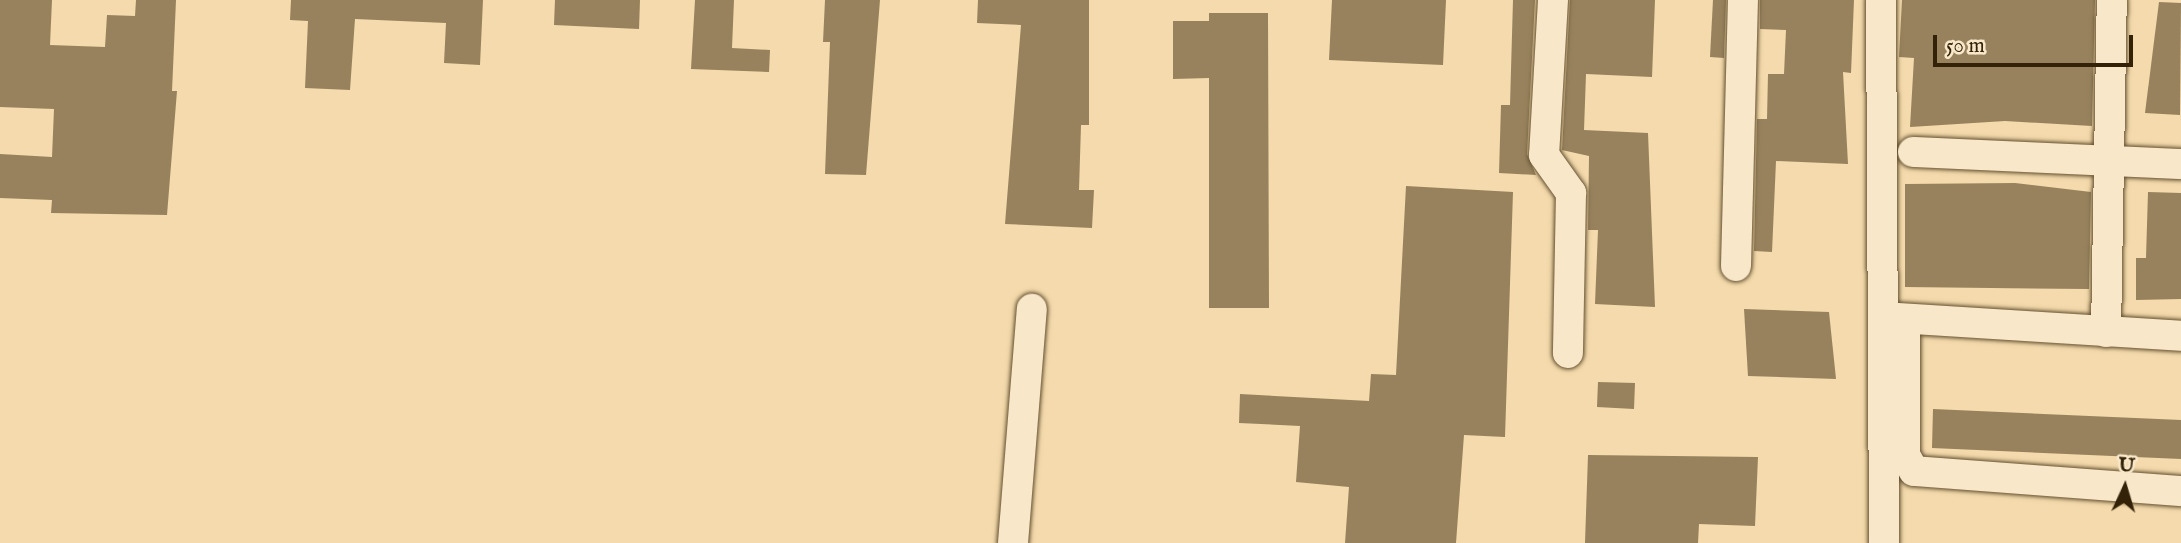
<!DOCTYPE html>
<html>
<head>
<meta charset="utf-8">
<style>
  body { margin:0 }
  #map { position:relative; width:2181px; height:543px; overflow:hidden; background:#f4daac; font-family:"IM FELL English",serif }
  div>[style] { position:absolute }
  .building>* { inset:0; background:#97825d }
  .roads { filter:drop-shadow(0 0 2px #635030) drop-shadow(0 0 2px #635030) }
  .minor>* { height:30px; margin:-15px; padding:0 15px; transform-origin:15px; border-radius:15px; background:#f8e7c9 }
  span { translate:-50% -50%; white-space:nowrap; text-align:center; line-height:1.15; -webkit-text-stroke:5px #f8e7c9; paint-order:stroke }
  .north { position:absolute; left:2090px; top:452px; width:70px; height:70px; -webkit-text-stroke:5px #f8e7c9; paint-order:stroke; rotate:4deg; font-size:19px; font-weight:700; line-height:28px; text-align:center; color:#332207 }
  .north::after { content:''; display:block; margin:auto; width:24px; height:32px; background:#332207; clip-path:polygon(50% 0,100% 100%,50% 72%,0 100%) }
  .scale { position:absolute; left:1933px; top:35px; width:200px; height:32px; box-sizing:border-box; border:4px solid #332207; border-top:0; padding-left:9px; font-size:21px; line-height:24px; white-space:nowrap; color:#332207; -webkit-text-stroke:5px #f8e7c9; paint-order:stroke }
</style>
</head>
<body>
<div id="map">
  <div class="building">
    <div style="clip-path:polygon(0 0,52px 0,50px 45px,105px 47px,107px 15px,135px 16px,136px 0,176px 0,172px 91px,177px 91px,167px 215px,51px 213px,52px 200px,0 198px,0 154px,52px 157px,54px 109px,0 107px)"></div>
    <div style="clip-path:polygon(291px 0,483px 0,480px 65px,444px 63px,446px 23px,355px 19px,350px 90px,305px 88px,308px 21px,290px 20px)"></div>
    <div style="clip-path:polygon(555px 0,640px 0,639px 29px,554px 25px)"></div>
    <div style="clip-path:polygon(695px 0,734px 0,732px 48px,770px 50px,769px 72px,691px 69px)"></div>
    <div style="clip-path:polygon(825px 0,880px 0,866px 175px,825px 174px,830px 42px,823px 42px)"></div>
    <div style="clip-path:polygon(978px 0,1089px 0,1089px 125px,1081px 125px,1079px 190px,1094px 190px,1092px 228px,1005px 224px,1021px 25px,977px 23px)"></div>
    <div style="clip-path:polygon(1332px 0,1446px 0,1443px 65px,1329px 60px)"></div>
    <div style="clip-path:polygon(1513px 0,1535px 0,1527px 154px,1536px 175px,1499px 173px,1501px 105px,1510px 105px)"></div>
    <div style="clip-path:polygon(1570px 0,1655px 0,1652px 77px,1586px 74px,1584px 130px,1648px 133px,1655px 307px,1595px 304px,1598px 230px,1588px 230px,1589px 156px,1562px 150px)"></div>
    <div style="clip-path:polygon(1713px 0,1726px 0,1724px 58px,1710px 57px)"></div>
    <div style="clip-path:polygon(1760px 0,1854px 0,1851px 73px,1843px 72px,1848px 164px,1776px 161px,1772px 252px,1754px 251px,1757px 119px,1767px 119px,1768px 74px,1784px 74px,1786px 30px,1760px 29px)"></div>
    <div style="clip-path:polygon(1902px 0,2095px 0,2092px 126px,2005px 121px,1910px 127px,1914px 58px,1899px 57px)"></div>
    <div style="clip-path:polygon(2159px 2px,2181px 3px,2180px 115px,2145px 113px)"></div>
    <div style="clip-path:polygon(1209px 13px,1268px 13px,1269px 308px,1209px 308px,1209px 78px,1173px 79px,1173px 21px,1209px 21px)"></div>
    <div style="clip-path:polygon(2015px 183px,2091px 192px,2089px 289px,1905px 287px,1905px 184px)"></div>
    <div style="clip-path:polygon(1406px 186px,1513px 192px,1505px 437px,1464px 435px,1456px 543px,1345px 543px,1349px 487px,1296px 482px,1300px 426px,1239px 423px,1240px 394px,1369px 401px,1371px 374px,1396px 375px)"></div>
    <div style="clip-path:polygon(2148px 192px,2181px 193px,2181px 299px,2136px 300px,2136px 258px,2146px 258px)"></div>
    <div style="clip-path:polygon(1744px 309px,1829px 312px,1836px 379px,1748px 376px)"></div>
    <div style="clip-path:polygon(1598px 382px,1635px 383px,1634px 409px,1597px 407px)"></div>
    <div style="clip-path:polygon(1933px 409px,2181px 420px,2181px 459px,1932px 448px)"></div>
    <div style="clip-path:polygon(1588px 455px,1758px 457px,1755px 526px,1699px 524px,1698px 543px,1585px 543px)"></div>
  </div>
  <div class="roads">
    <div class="minor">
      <div style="left:1553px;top:0;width:155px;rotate:93.3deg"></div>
      <div style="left:1544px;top:155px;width:47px;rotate:54.6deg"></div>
      <div style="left:1571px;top:193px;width:160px;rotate:91.1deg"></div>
      <div style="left:1881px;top:0;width:543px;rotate:89.68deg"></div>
      <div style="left:1913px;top:152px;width:268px;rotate:2.6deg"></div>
      <div style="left:1736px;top:266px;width:266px;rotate:-88.5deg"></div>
      <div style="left:1897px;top:318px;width:285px;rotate:3.6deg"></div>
      <div style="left:1905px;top:321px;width:134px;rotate:90deg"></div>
      <div style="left:1905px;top:455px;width:18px;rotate:61deg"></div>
      <div style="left:1914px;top:471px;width:268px;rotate:4.3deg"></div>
      <div style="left:2106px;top:332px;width:332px;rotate:-89deg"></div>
      <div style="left:1013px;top:543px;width:235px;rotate:-85.4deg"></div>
    </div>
  </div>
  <div class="north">U</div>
  <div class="scale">50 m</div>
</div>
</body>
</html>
